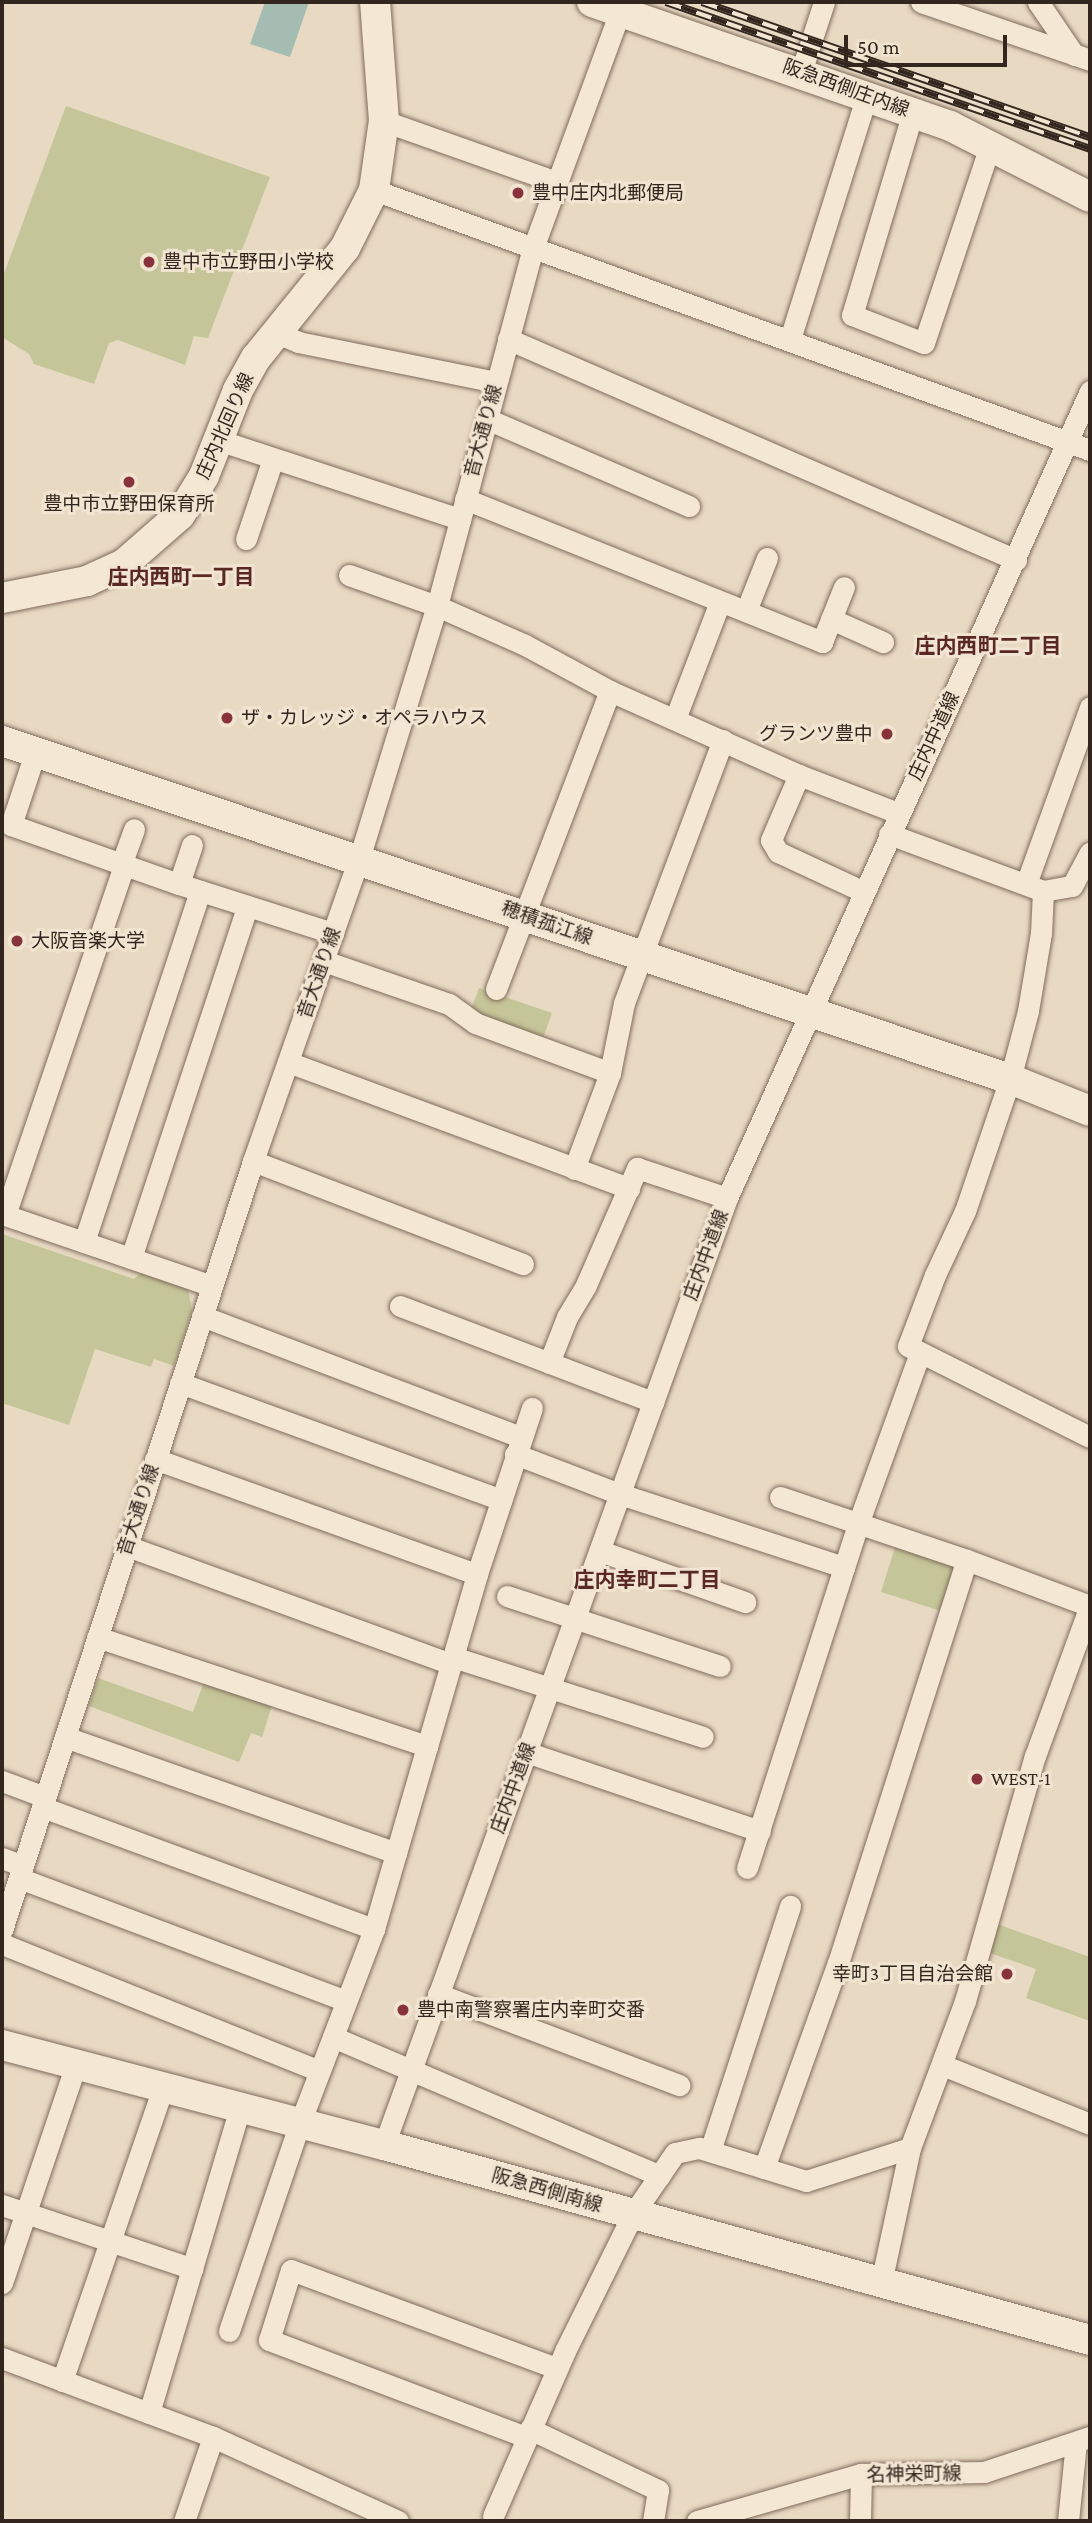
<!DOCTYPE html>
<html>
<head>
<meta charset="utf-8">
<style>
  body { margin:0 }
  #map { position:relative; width:1092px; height:2523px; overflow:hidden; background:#e8d9c3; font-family:"Crimson Pro","Noto Sans JP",serif }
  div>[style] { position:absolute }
  .green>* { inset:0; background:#c4c598 }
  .water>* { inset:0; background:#a4bcb2 }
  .roads { filter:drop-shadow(0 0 2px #806b5c) drop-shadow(0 0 2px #806b5c) }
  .street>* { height:21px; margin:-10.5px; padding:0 10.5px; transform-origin:10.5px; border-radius:10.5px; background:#f4e8d5 }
  .secondary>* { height:30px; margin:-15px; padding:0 15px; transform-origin:15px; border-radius:15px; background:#f4e8d5 }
  .rail>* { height:8px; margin-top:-4px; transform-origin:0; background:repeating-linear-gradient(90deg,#f1e4d1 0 16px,#32261e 0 32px); box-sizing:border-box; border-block:2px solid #32261e }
  .dots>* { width:19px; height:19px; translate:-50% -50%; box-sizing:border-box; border:4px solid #f1e4d1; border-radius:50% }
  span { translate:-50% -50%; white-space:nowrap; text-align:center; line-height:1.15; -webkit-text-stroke:6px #f1e4d1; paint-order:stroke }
  .street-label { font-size:19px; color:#32261e }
  .poi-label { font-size:19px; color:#32261e }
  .left { translate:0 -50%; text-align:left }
  .right { translate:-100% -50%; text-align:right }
  .neighbourhood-label { font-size:21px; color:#592823; font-weight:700 }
  .frame { position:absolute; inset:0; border:4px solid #32261e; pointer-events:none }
  .scale { position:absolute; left:844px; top:35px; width:163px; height:32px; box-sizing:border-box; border:4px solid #32261e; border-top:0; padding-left:9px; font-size:21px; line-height:24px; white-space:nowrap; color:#32261e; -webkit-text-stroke:5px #f1e4d1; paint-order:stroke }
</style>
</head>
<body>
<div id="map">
  <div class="green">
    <div style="clip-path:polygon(66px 106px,270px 177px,208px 338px,194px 336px,185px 365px,118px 340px,109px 343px,94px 384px,34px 364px,29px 354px,2px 337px,2px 279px)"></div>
    <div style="clip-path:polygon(479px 988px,552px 1013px,542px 1041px,498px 1026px,472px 1007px)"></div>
    <div style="clip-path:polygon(2px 1234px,134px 1279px,142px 1272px,188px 1288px,192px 1311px,174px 1366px,154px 1359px,151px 1367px,95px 1349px,69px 1425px,2px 1403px)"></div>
    <div style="clip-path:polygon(897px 1541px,956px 1567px,941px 1611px,881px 1592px)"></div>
    <div style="clip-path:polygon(98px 1678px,193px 1712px,205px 1679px,273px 1702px,262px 1737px,251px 1733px,239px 1762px,89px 1706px)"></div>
    <div style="clip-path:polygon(994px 1923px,1090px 1957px,1090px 2021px,1026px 1998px,1036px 1969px,984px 1951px)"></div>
  </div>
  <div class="water">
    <div style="clip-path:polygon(265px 2px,309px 2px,290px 57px,250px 44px)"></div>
  </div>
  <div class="roads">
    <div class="street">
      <div style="left:921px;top:2px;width:179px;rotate:18.9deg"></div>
      <div style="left:1038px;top:2px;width:64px;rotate:55.8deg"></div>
      <div style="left:801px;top:72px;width:74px;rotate:-71.8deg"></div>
      <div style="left:913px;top:112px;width:212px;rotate:106.7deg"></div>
      <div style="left:852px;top:315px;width:77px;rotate:21.3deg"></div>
      <div style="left:924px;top:343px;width:208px;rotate:-71.5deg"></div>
      <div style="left:384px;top:121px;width:182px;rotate:19.5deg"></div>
      <div style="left:374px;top:190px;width:762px;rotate:19.96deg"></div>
      <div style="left:275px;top:332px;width:25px;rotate:23deg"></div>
      <div style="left:298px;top:342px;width:202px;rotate:11.4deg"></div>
      <div style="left:508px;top:339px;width:554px;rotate:23.51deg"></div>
      <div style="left:790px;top:339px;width:256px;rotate:-72.5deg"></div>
      <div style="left:487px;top:419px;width:220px;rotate:23.3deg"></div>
      <div style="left:218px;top:440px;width:255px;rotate:18.1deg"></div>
      <div style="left:465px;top:499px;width:385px;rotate:21.8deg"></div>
      <div style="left:822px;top:642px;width:59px;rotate:-68.2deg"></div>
      <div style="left:246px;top:539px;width:84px;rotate:-71.4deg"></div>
      <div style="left:349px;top:575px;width:93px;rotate:19.4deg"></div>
      <div style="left:437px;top:606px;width:96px;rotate:23.9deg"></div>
      <div style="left:525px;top:645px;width:97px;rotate:28.4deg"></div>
      <div style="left:610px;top:691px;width:207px;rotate:24deg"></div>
      <div style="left:799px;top:775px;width:106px;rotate:21deg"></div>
      <div style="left:746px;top:611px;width:57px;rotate:-68.4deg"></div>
      <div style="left:831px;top:619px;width:57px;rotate:23.9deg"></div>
      <div style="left:675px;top:719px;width:125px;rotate:-69deg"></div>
      <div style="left:35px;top:753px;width:76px;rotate:108.4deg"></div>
      <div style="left:11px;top:825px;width:178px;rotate:19.4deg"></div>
      <div style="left:179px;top:884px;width:162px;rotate:17.7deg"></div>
      <div style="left:799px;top:775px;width:71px;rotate:113.3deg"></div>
      <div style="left:771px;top:840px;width:14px;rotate:60deg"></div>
      <div style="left:778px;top:852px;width:95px;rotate:24.9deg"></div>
      <div style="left:889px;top:834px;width:164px;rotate:20.3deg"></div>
      <div style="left:1043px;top:891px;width:42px;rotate:92.7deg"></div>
      <div style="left:1041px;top:933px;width:79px;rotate:99.5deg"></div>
      <div style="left:1028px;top:1011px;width:70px;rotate:104.8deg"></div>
      <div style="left:1010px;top:1079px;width:139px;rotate:108.8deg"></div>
      <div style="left:965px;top:1211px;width:71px;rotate:115.1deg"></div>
      <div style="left:935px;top:1275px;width:76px;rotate:110.8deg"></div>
      <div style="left:908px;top:1346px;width:203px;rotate:26.6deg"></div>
      <div style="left:121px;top:865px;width:38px;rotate:-70deg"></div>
      <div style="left:179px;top:884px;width:41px;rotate:-71.6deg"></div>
      <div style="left:1026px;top:884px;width:188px;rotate:-70.1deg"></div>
      <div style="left:1043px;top:891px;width:29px;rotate:-10deg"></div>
      <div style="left:1072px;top:886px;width:38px;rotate:-62deg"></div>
      <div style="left:324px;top:961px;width:132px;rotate:19deg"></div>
      <div style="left:449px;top:1004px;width:32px;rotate:36deg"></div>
      <div style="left:475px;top:1023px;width:144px;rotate:20.3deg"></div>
      <div style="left:496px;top:989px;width:319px;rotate:-69.1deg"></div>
      <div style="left:288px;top:1062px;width:364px;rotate:20.3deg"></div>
      <div style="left:253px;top:1161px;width:289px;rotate:20.9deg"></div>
      <div style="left:574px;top:1169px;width:103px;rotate:-69.4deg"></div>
      <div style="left:610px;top:1073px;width:71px;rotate:-78.7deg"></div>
      <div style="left:624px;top:1003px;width:281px;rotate:-69.4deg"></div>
      <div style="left:2px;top:1214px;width:222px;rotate:18.9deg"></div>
      <div style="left:5px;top:1215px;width:369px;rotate:-71.2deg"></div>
      <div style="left:84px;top:1242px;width:370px;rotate:-71.7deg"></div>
      <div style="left:131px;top:1258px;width:370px;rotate:-71.7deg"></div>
      <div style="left:400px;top:1306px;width:271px;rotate:20.8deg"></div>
      <div style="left:202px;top:1316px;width:341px;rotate:20.8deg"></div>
      <div style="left:549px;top:1363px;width:49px;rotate:-68.6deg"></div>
      <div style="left:567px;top:1317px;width:37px;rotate:-59deg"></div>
      <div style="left:586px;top:1285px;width:128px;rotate:-66.4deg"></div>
      <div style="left:637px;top:1168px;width:95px;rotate:18.4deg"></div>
      <div style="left:180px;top:1383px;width:342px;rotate:20deg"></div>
      <div style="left:515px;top:1454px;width:112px;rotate:20.9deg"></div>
      <div style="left:620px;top:1494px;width:236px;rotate:18.1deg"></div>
      <div style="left:155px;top:1459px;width:342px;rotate:19.7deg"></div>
      <div style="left:780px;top:1497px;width:197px;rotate:18.6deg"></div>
      <div style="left:967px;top:1560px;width:131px;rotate:20.5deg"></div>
      <div style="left:127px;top:1546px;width:345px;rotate:20deg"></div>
      <div style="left:600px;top:1551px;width:154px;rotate:19.4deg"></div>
      <div style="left:507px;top:1596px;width:224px;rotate:18.2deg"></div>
      <div style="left:97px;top:1637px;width:348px;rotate:18.3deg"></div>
      <div style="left:453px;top:1657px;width:262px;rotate:17.7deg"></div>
      <div style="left:65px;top:1737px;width:351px;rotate:19.3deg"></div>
      <div style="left:526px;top:1752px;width:247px;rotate:18.7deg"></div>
      <div style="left:2px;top:1781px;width:46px;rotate:20.4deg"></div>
      <div style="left:42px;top:1807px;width:354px;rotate:20.2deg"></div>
      <div style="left:2px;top:1858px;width:22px;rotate:21deg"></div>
      <div style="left:747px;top:1868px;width:361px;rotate:-72.1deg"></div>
      <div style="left:858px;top:1524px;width:182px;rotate:-70.1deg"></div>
      <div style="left:19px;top:1878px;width:349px;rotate:20.6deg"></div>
      <div style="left:2px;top:1930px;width:809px;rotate:-71.92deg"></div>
      <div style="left:253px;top:1161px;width:320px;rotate:-70.7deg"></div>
      <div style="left:359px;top:859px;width:265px;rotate:-72.9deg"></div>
      <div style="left:437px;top:606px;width:371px;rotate:-75deg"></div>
      <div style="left:533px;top:248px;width:252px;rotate:-69.8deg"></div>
      <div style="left:2px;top:1944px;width:341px;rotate:21.8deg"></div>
      <div style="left:438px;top:1994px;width:258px;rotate:20.7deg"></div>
      <div style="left:333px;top:2037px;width:355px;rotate:23deg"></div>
      <div style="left:942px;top:2065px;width:159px;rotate:21.7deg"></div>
      <div style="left:384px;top:2145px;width:1007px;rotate:-70.09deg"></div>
      <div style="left:727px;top:1198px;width:885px;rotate:-65.78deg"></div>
      <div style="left:710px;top:2151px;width:258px;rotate:-71.9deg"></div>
      <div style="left:764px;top:2168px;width:218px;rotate:-70.2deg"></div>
      <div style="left:838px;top:1963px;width:423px;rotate:-72.3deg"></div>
      <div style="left:2px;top:2205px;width:201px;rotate:18.5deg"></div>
      <div style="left:2px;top:2283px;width:231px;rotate:-71.3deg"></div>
      <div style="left:881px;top:2283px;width:138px;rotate:-77.9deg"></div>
      <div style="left:910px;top:2148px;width:157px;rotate:-69.5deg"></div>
      <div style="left:965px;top:2001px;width:255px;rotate:-74.1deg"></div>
      <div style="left:1035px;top:1756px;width:160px;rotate:-69.9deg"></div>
      <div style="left:229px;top:2331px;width:220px;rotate:-71.2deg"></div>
      <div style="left:300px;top:2123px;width:208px;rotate:-69.1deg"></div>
      <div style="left:374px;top:1929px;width:370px;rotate:-73.8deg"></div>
      <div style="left:477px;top:1574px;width:175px;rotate:-71.7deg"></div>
      <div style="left:2px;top:2358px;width:225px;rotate:20.5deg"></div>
      <div style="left:213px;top:2437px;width:89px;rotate:109deg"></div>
      <div style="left:62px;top:2381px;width:311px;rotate:-71deg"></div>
      <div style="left:149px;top:2413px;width:319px;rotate:-73.4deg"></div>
      <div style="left:530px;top:2429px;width:142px;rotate:25.5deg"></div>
      <div style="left:658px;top:2490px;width:31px;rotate:99deg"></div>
      <div style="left:213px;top:2437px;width:203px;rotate:24.4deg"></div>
      <div style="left:526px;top:2437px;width:275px;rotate:-159.3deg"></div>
      <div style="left:269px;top:2340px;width:73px;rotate:-72.6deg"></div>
      <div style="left:291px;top:2270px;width:283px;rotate:20.3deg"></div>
      <div style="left:493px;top:2516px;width:180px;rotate:-66.4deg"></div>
      <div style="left:565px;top:2351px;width:153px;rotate:-63.6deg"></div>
      <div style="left:633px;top:2214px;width:74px;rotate:-55.5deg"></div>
      <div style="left:675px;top:2153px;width:25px;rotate:-12deg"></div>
      <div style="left:699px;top:2148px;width:112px;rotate:17.1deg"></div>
      <div style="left:806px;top:2181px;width:109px;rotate:-17.6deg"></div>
      <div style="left:697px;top:2521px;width:171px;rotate:-16deg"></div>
      <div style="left:861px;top:2474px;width:123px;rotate:-0.9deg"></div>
      <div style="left:984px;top:2472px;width:112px;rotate:-18.3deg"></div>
      <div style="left:860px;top:2521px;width:47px;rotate:-88.8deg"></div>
      <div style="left:1068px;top:2521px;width:79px;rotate:-84.2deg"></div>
    </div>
    <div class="secondary">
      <div style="left:592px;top:2px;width:379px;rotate:19.1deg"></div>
      <div style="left:950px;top:126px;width:157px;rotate:26.9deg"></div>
      <div style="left:2px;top:598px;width:87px;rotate:-11.3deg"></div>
      <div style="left:87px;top:581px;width:41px;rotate:-24.7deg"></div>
      <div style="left:124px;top:564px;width:74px;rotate:-41.2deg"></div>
      <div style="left:180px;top:515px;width:46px;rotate:-58.4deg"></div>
      <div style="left:204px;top:476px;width:92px;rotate:-68.4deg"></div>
      <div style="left:238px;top:390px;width:37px;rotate:-61deg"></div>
      <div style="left:256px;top:358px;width:141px;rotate:-51deg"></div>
      <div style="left:345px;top:248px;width:65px;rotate:-63.4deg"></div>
      <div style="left:374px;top:190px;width:70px;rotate:-81.8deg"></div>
      <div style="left:384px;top:121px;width:119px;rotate:-94.3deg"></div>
      <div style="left:2px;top:741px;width:1063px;rotate:18.54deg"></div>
      <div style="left:1010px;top:1079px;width:86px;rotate:21.8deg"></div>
      <div style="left:2px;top:2045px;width:395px;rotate:14.7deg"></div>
      <div style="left:384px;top:2145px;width:732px;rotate:15.44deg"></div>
    </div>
  </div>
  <div class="rail">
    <div style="left:666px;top:2px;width:449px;rotate:19.1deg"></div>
    <div style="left:702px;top:2px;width:411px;rotate:19.2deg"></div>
  </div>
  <div class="dots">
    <div style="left:518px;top:193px;background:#88333c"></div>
    <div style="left:149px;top:262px;background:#88333c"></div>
    <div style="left:129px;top:482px;background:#88333c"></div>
    <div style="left:227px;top:718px;background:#88333c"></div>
    <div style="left:887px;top:734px;background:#88333c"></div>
    <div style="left:17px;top:941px;background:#88333c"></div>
    <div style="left:977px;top:1779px;background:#88333c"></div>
    <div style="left:1007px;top:1974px;background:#88333c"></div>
    <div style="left:403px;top:2010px;background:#88333c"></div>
  </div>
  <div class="street-label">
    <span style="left:846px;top:88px;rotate:20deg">阪急西側庄内線</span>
    <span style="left:225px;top:426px;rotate:-66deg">庄内北回り線</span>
    <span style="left:483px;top:431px;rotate:-75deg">音大通り線</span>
    <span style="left:934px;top:736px;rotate:-65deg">庄内中道線</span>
    <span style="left:547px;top:923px;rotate:19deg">穂積菰江線</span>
    <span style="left:319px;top:973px;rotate:-71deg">音大通り線</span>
    <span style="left:706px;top:1255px;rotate:-70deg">庄内中道線</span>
    <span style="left:138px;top:1510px;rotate:-72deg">音大通り線</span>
    <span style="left:513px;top:1788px;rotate:-70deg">庄内中道線</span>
    <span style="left:547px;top:2190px;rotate:16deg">阪急西側南線</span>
    <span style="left:914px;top:2474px;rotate:-1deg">名神栄町線</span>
  </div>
  <div class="poi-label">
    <span class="left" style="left:532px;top:193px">豊中庄内北郵便局</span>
    <span class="left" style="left:163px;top:262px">豊中市立野田小学校</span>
    <span style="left:129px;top:504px">豊中市立野田保育所</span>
    <span class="left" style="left:241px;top:718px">ザ・カレッジ・オペラハウス</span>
    <span class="right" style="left:873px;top:734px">グランツ豊中</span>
    <span class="left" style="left:31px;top:941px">大阪音楽大学</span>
    <span class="left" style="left:991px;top:1779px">WEST-1</span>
    <span class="right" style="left:993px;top:1974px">幸町3丁目自治会館</span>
    <span class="left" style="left:417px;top:2010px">豊中南警察署庄内幸町交番</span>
  </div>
  <div class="neighbourhood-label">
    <span style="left:181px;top:577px">庄内西町一丁目</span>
    <span style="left:988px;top:646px">庄内西町二丁目</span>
    <span style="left:647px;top:1580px">庄内幸町二丁目</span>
  </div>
  <div class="frame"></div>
  <div class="scale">50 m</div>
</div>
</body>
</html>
